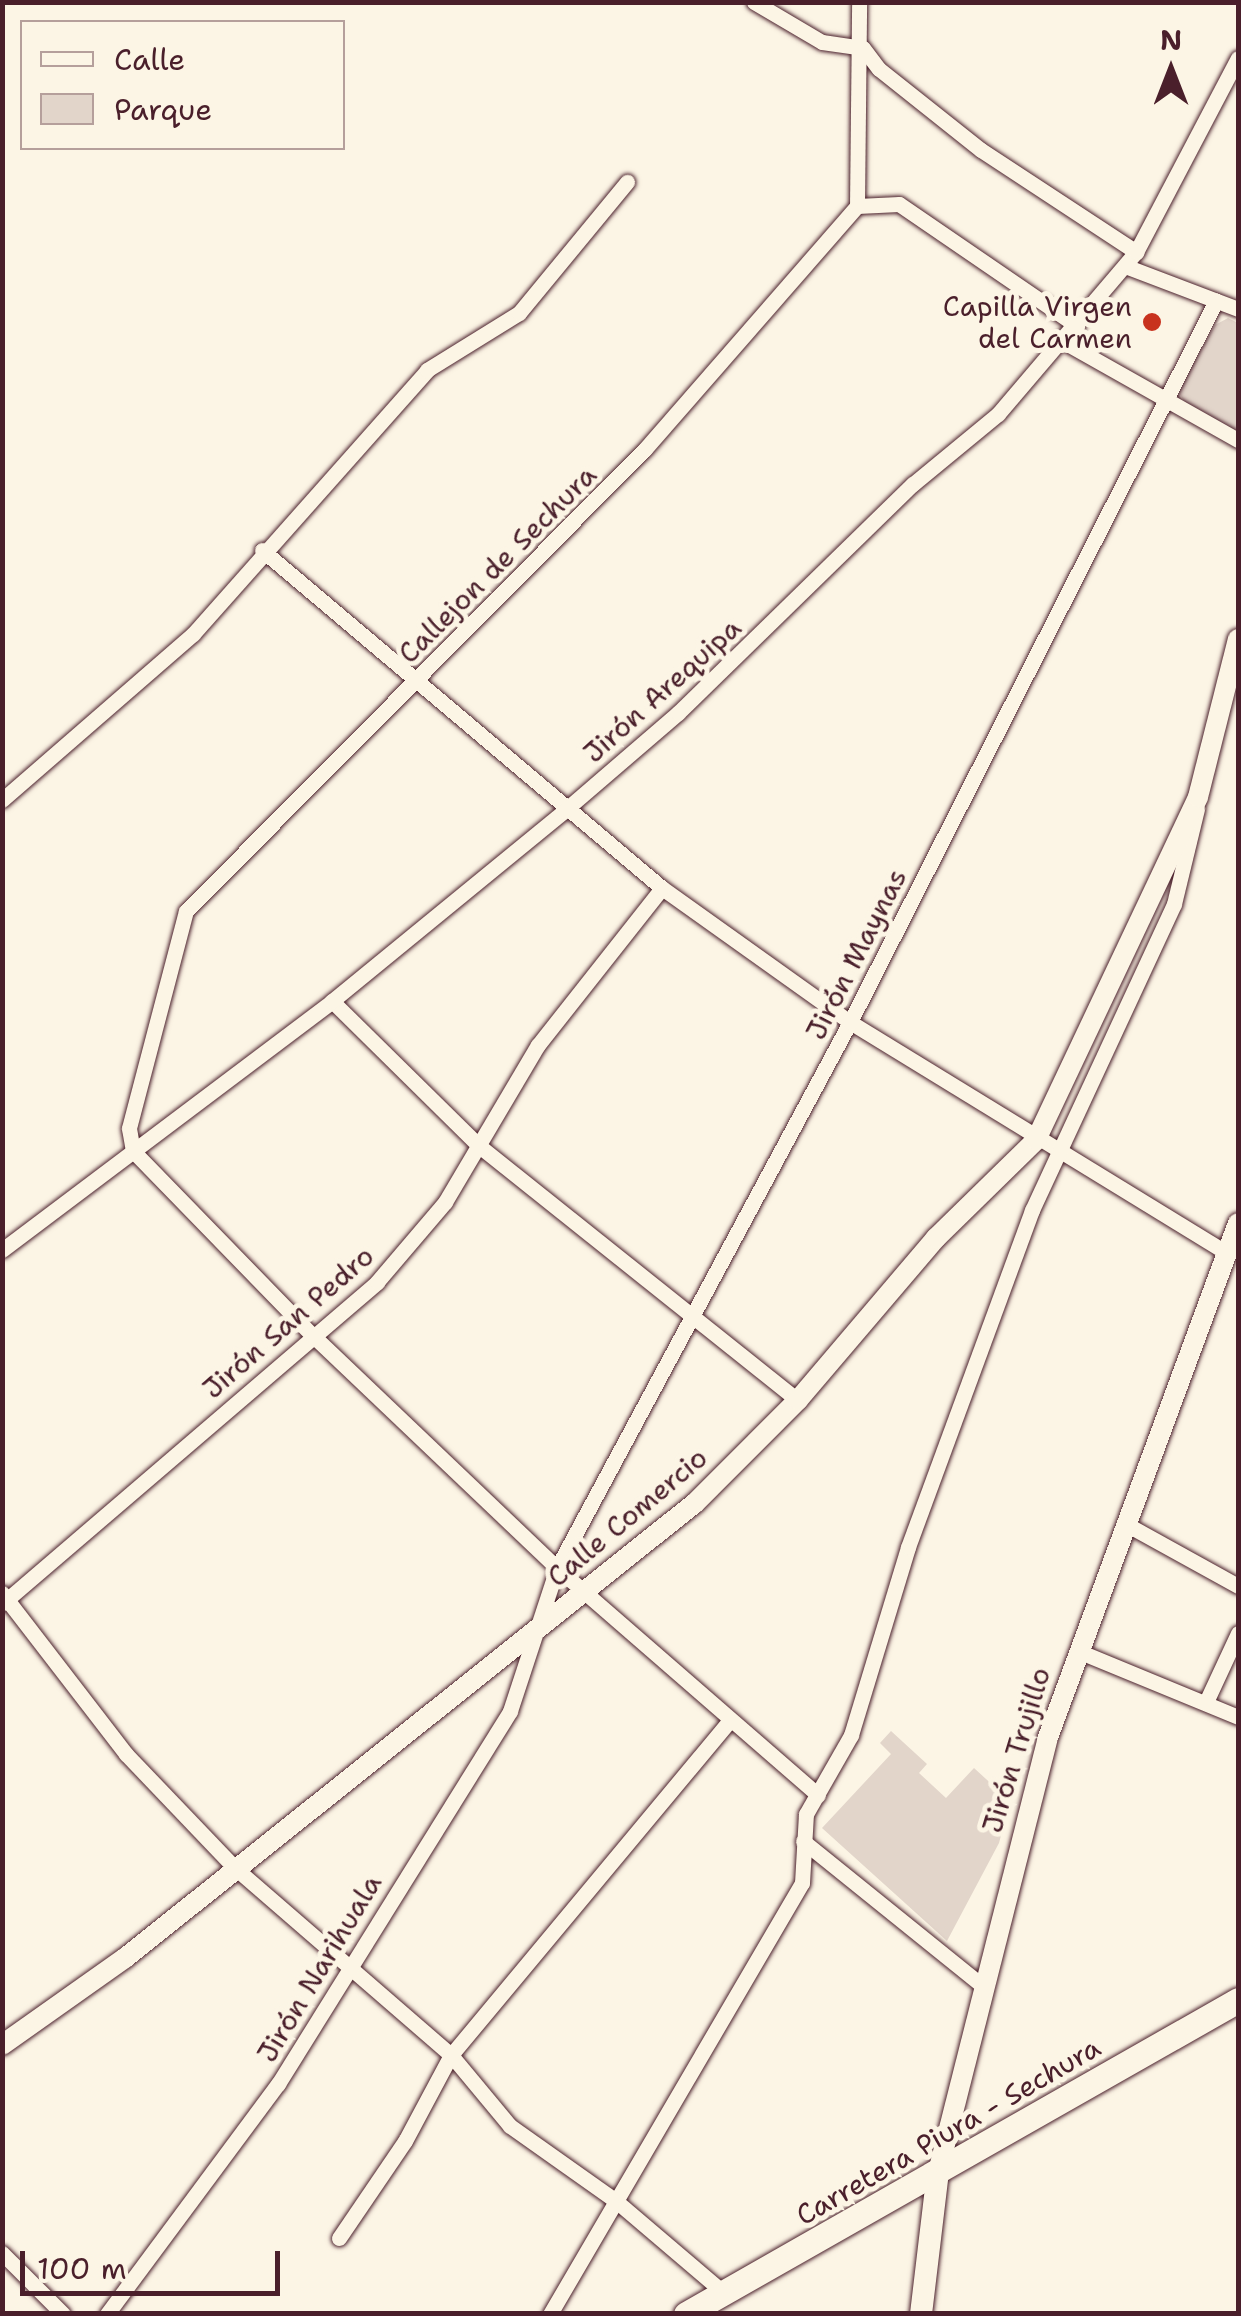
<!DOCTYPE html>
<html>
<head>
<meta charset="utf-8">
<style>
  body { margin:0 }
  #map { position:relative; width:1241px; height:2316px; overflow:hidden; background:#fcf5e5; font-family:"Shantell Sans",sans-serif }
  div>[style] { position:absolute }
  .green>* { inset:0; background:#e2d5ca }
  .roads { filter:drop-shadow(0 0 2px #4a1f2b) drop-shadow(0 0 2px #4a1f2b) }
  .minor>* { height:15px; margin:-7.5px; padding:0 7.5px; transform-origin:7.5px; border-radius:7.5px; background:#fcf5e5 }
  .tertiary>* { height:20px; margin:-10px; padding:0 10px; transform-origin:10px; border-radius:10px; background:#fcf5e5 }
  .secondary>* { height:22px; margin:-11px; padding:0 11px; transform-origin:11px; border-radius:11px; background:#fcf5e5 }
  .primary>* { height:25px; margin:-12.5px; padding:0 12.5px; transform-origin:12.5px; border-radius:12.5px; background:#fcf5e5 }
  .dots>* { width:28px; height:28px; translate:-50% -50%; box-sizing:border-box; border:5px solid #fcf5e5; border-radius:50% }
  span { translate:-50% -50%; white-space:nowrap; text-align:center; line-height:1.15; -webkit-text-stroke:10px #fcf5e5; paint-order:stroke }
  .poi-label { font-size:28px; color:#4a1f2b }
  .right { translate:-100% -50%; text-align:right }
  .street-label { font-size:28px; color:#4a1f2b }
  .frame { position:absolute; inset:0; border:5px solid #4a1f2b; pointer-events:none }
  .legend { position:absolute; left:20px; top:20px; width:325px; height:130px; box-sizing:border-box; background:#fcf5e5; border:2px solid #b59f9b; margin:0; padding:12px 18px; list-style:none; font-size:30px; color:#4a1f2b }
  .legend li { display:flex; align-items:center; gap:20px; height:50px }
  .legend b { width:50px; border:2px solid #b59f9b }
  .north { position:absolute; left:1121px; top:20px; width:100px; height:100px; -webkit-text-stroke:8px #fcf5e5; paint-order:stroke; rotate:0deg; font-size:28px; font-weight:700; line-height:40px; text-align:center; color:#4a1f2b }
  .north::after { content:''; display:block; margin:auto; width:35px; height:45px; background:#4a1f2b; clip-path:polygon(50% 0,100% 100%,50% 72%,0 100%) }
  .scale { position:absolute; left:20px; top:2251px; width:260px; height:45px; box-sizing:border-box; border:5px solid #4a1f2b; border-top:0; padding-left:12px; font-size:30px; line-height:35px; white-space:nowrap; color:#4a1f2b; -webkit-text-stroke:8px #fcf5e5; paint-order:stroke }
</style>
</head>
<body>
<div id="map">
  <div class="green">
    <div style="clip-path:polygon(1228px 318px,1238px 323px,1238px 432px,1187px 406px,1178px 391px,1215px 325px)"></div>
    <div style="clip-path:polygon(891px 1731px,927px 1764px,919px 1773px,946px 1798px,974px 1768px,1010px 1801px,999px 1843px,947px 1941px,822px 1828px,891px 1754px,880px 1743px)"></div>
  </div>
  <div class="roads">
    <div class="minor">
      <div style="left:754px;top:2px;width:79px;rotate:30.5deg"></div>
      <div style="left:822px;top:42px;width:41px;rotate:8.3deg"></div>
      <div style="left:863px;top:48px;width:26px;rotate:53deg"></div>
      <div style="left:879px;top:69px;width:130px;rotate:38.5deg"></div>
      <div style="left:981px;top:150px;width:186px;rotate:33.3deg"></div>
      <div style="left:857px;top:206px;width:42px;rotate:-2.7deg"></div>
      <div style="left:899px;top:204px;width:216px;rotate:34.4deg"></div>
      <div style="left:1125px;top:266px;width:121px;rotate:20.8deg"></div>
      <div style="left:1064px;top:342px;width:200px;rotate:29.4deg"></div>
      <div style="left:262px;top:550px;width:524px;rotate:40.2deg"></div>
      <div style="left:662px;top:888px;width:231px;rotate:35.5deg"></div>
      <div style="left:850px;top:1022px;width:441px;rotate:31.5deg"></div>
      <div style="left:2px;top:800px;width:253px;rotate:-41deg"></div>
      <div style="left:193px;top:634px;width:353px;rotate:-48.4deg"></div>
      <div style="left:427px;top:370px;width:108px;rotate:-31.8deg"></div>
      <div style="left:519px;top:313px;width:170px;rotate:-50.5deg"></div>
      <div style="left:332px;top:1001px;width:205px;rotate:44.6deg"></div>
      <div style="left:478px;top:1145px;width:409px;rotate:38.6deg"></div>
      <div style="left:2px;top:1250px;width:413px;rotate:-37deg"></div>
      <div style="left:332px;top:1001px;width:300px;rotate:-39.3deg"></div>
      <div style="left:564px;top:811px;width:150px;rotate:-40.7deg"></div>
      <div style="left:678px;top:713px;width:328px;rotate:-44.3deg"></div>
      <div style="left:913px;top:484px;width:110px;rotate:-39.5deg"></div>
      <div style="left:998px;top:414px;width:213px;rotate:-49.6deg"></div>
      <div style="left:1136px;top:252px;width:219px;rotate:-62.3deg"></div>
      <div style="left:1124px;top:1523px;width:130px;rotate:28.9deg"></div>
      <div style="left:2px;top:1593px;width:203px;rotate:52.4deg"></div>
      <div style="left:126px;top:1754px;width:156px;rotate:46.3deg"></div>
      <div style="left:234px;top:1867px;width:287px;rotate:40.9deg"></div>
      <div style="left:451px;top:2055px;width:92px;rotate:50.3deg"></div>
      <div style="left:510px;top:2126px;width:130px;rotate:35.3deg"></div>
      <div style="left:616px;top:2201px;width:140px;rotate:40.4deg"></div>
      <div style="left:3px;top:1603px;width:493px;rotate:-40.6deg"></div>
      <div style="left:377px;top:1282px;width:105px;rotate:-49.6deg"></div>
      <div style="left:445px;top:1202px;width:182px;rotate:-59.4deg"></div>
      <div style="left:538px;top:1045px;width:200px;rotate:-51.7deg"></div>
      <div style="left:1078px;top:1651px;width:173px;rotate:22.4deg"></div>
      <div style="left:1206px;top:1702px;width:76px;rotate:-65.1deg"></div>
      <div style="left:818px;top:1795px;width:346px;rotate:-139deg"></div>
      <div style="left:557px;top:1568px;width:338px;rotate:-136.4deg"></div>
      <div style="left:312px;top:1335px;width:257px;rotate:-134.2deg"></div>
      <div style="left:133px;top:1151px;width:23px;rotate:-100deg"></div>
      <div style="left:129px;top:1128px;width:224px;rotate:-75.3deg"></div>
      <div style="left:186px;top:911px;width:651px;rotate:-45.19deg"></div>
      <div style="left:645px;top:449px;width:322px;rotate:-48.9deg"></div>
      <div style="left:857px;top:206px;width:204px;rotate:-89.4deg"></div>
      <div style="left:803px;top:1841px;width:233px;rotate:38.9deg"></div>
      <div style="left:339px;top:2238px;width:117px;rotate:-55.8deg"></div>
      <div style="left:405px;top:2141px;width:98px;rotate:-61.9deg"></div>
      <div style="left:451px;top:2055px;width:432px;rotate:-50.2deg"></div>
      <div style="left:2px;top:2253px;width:86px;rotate:45deg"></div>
      <div style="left:107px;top:2314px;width:287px;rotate:-53.4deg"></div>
      <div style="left:278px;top:2084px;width:439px;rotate:-58.1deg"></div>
      <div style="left:510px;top:1711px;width:151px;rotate:-71.8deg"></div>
      <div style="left:557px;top:1568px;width:620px;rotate:-61.78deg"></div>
      <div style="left:850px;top:1022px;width:809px;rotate:-63.09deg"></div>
      <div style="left:550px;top:2314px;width:499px;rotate:-59.7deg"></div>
      <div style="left:802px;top:1883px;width:69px;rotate:-86.7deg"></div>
      <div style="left:806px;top:1814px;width:91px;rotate:-60.3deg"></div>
      <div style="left:851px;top:1735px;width:196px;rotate:-73.1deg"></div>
      <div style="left:908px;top:1547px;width:359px;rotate:-69.8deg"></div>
      <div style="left:1032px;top:1210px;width:337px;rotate:-65.1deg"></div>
      <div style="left:1174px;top:904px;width:98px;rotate:-76.4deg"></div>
    </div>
    <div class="tertiary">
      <div style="left:2px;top:2045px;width:151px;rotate:-35.3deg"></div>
      <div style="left:125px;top:1958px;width:729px;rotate:-38.6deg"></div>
      <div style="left:695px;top:1503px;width:146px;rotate:-45deg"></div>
      <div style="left:798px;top:1400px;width:213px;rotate:-49.6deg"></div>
      <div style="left:936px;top:1238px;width:140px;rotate:-44.4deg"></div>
      <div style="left:1036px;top:1140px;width:379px;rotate:-64.7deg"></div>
      <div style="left:1198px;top:797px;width:163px;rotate:-75.8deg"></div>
      <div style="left:938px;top:2172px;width:446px;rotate:-75.8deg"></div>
      <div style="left:1047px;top:1740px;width:551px;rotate:-69.72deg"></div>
    </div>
    <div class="secondary">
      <div style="left:921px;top:2314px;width:143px;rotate:-83.2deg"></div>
    </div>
    <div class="primary">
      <div style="left:686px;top:2314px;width:635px;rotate:-29.63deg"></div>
    </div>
  </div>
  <div class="dots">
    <div style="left:1152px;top:322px;background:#c8321e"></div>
  </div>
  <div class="poi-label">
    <span class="right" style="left:1132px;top:322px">Capilla Virgen<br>del Carmen</span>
  </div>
  <div class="street-label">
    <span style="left:497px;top:564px;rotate:-45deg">Callejon de Sechura</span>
    <span style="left:662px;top:690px;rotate:-42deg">Jirón Arequipa</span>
    <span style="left:856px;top:954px;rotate:-63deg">Jirón Maynas</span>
    <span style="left:288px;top:1322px;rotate:-41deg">Jirón San Pedro</span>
    <span style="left:627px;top:1517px;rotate:-40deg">Calle Comercio</span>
    <span style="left:1016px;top:1750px;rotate:-73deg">Jirón Trujillo</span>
    <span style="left:319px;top:1968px;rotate:-59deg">Jirón Narihuala</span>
    <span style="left:948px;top:2131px;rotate:-30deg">Carretera Piura - Sechura</span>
  </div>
  <div class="frame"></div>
  <ul class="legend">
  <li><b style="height:12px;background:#fcf5e5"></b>Calle</li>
  <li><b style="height:28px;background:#e2d5ca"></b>Parque</li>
  </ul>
  <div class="north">N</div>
  <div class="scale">100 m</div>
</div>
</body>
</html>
